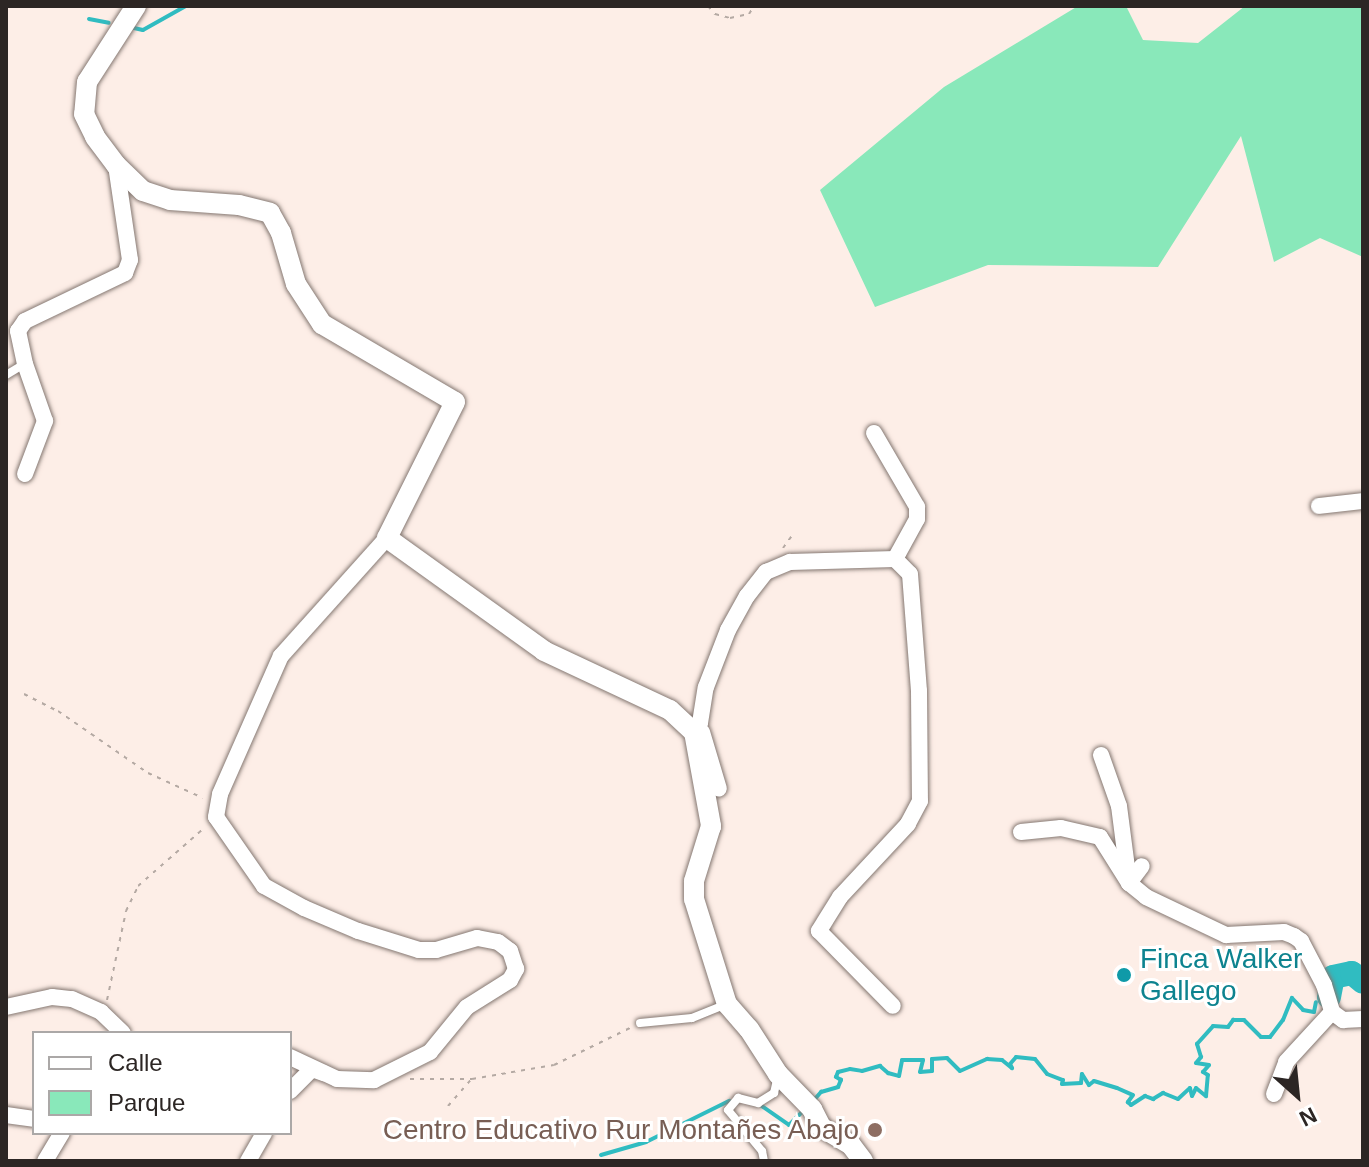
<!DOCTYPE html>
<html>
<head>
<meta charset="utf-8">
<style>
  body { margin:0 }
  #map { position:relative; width:1369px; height:1167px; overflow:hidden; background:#fdeee7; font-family:Helvetica,sans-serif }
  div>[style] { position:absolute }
  .green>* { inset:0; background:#89e8ba }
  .stream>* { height:4px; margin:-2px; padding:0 2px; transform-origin:2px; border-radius:2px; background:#30bcc1 }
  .river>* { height:24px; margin:-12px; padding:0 12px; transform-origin:12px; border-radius:12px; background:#30bcc1 }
  .path>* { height:2px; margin-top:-1px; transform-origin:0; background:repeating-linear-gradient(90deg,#b4a9a3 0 4px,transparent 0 10px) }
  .roads { filter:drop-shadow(0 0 2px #847771) drop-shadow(0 0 2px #847771) }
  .service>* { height:8px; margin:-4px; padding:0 4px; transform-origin:4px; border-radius:4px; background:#fff }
  .minor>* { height:16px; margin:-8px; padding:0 8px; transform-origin:8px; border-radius:8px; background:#fff }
  .tertiary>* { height:20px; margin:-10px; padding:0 10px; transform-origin:10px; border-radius:10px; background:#fff }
  .dots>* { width:22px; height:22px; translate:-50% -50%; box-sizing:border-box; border:4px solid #fff; border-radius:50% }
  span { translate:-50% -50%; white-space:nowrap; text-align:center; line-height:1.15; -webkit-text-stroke:6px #fff; paint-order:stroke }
  .culture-label { font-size:28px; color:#0d838f }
  .left { translate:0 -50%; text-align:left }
  .education-label { font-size:28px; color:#785e54 }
  .right { translate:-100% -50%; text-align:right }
  .frame { position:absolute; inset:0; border:8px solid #2c2624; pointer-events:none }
  .legend { position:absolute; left:32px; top:1031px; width:260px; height:104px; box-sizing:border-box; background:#fff; border:2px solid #aba8a7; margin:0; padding:10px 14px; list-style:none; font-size:24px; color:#2c2624 }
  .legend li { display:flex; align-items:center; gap:16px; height:40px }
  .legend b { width:40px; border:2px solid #aba8a7 }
  .north { position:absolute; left:1257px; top:1055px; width:80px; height:80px; -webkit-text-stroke:6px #fff; paint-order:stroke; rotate:153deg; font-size:22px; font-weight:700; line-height:32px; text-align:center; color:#2c2624 }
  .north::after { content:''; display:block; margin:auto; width:28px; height:36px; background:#2c2624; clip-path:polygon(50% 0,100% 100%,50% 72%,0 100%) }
</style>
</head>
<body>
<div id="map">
  <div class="green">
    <div style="clip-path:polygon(1078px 6px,1126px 6px,1143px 40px,1198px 43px,1245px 6px,1363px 6px,1363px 257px,1320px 238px,1274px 262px,1241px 136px,1158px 267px,988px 265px,875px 307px,820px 190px,944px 87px)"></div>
  </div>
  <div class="stream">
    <div style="left:89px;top:19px;width:20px;rotate:11deg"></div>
    <div style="left:134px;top:28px;width:9px;rotate:13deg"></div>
    <div style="left:143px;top:30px;width:49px;rotate:-29.2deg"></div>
    <div style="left:814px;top:1100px;width:11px;rotate:-49deg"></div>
    <div style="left:821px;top:1092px;width:18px;rotate:-16deg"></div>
    <div style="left:838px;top:1087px;width:8px;rotate:-67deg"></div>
    <div style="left:841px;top:1080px;width:6px;rotate:-149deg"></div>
    <div style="left:836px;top:1077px;width:5px;rotate:-68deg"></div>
    <div style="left:838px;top:1072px;width:12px;rotate:-14deg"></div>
    <div style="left:850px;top:1069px;width:12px;rotate:9deg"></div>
    <div style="left:862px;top:1071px;width:19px;rotate:-16deg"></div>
    <div style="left:880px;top:1066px;width:11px;rotate:41deg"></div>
    <div style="left:888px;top:1073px;width:11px;rotate:15deg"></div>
    <div style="left:899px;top:1076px;width:16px;rotate:-79deg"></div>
    <div style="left:902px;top:1060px;width:21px"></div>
    <div style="left:923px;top:1060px;width:12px;rotate:104deg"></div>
    <div style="left:920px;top:1072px;width:12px;rotate:-5deg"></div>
    <div style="left:932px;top:1071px;width:12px;rotate:-90deg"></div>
    <div style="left:932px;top:1059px;width:15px;rotate:-4deg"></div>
    <div style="left:947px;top:1058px;width:18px;rotate:45deg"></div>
    <div style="left:960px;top:1071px;width:30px;rotate:-24deg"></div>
    <div style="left:987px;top:1059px;width:15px;rotate:4deg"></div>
    <div style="left:1002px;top:1060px;width:13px;rotate:39deg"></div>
    <div style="left:1012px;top:1068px;width:4px;rotate:-117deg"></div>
    <div style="left:1010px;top:1064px;width:9px;rotate:-49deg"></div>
    <div style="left:1016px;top:1057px;width:19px;rotate:6deg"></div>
    <div style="left:1035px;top:1059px;width:19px;rotate:51deg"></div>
    <div style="left:1047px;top:1074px;width:17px;rotate:21deg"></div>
    <div style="left:1063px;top:1080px;width:4px;rotate:104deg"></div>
    <div style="left:1062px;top:1084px;width:19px;rotate:-3deg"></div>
    <div style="left:1081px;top:1083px;width:9px;rotate:-84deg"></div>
    <div style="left:1082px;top:1074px;width:13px;rotate:58deg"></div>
    <div style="left:1089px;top:1085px;width:6px;rotate:-39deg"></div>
    <div style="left:1094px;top:1081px;width:24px;rotate:17deg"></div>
    <div style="left:1117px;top:1088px;width:17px;rotate:24deg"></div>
    <div style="left:1133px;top:1095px;width:9px;rotate:126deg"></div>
    <div style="left:1128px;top:1102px;width:4px;rotate:45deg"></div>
    <div style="left:1131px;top:1105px;width:17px;rotate:-33deg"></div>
    <div style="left:1145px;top:1096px;width:9px;rotate:21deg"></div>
    <div style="left:1153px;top:1099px;width:12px;rotate:-31deg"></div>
    <div style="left:1163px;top:1093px;width:16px;rotate:22deg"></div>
    <div style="left:1178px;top:1099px;width:16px;rotate:-43deg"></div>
    <div style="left:1190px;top:1088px;width:8px;rotate:76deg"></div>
    <div style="left:1192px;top:1096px;width:9px;rotate:-63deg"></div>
    <div style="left:1196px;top:1088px;width:13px;rotate:39deg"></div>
    <div style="left:1206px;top:1096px;width:21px;rotate:-85deg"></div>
    <div style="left:1208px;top:1075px;width:6px;rotate:-149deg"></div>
    <div style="left:1203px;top:1072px;width:9px;rotate:-49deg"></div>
    <div style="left:1209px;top:1065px;width:13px;rotate:-171deg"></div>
    <div style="left:1196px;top:1063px;width:8px;rotate:-50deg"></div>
    <div style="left:1201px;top:1057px;width:14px;rotate:-107deg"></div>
    <div style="left:1197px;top:1044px;width:24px;rotate:-48deg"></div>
    <div style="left:1213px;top:1026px;width:15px;rotate:4deg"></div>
    <div style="left:1228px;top:1027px;width:9px;rotate:-54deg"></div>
    <div style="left:1233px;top:1020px;width:11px"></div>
    <div style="left:1244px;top:1020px;width:24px;rotate:45deg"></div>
    <div style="left:1261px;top:1037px;width:9px"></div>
    <div style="left:1270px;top:1037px;width:21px;rotate:-53deg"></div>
    <div style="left:1283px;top:1020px;width:24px;rotate:-68deg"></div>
    <div style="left:1292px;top:998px;width:16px;rotate:47deg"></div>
    <div style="left:1303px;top:1010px;width:11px;rotate:10deg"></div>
    <div style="left:1314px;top:1012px;width:10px;rotate:-79deg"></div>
    <div style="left:759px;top:1104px;width:37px;rotate:35deg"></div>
    <div style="left:789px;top:1125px;width:23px;rotate:-45deg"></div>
    <div style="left:601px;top:1155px;width:47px;rotate:-16.1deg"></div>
    <div style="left:646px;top:1142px;width:93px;rotate:-26.3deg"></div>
  </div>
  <div class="river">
    <div style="left:1329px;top:997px;width:20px;rotate:-79deg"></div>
    <div style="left:1333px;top:977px;width:19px;rotate:-12deg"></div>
    <div style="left:1352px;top:973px;width:14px;rotate:39deg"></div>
  </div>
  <div class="path">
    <div style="left:708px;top:6px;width:11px;rotate:49deg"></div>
    <div style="left:715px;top:14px;width:16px;rotate:15deg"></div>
    <div style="left:730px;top:18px;width:19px;rotate:-12deg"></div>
    <div style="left:749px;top:14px;width:9px;rotate:-58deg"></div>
    <div style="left:783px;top:548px;width:14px;rotate:-54deg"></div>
    <div style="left:24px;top:694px;width:38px;rotate:27deg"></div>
    <div style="left:58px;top:711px;width:109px;rotate:34.6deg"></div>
    <div style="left:148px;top:773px;width:60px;rotate:24.4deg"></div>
    <div style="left:107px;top:1000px;width:91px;rotate:-77.9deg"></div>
    <div style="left:126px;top:911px;width:28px;rotate:-64deg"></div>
    <div style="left:138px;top:886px;width:86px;rotate:-41.2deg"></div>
    <div style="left:410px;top:1079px;width:62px"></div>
    <div style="left:472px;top:1079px;width:83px;rotate:-9.7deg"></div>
    <div style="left:554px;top:1065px;width:85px;rotate:-26deg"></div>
    <div style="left:448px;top:1106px;width:35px;rotate:-49deg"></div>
  </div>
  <div class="roads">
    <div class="service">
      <div style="left:6px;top:375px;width:21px;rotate:-31deg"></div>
      <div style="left:640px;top:1023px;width:52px;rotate:-5.5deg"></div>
      <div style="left:692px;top:1018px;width:37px;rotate:-22deg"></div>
      <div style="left:764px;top:1161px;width:10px;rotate:-101deg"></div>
      <div style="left:762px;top:1151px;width:53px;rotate:-129.7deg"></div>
      <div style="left:728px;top:1110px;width:16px;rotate:-50deg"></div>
      <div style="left:738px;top:1098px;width:21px;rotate:14deg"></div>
      <div style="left:758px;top:1103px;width:19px;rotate:-32deg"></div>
      <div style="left:774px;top:1093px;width:18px;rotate:-77deg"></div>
    </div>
    <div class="minor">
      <div style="left:874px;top:433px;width:86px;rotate:59.8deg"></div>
      <div style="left:917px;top:507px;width:12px;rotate:90deg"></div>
      <div style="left:917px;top:519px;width:46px;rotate:118.8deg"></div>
      <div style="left:25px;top:474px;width:57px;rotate:-69.3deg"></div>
      <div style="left:45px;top:421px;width:60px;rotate:-109.3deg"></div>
      <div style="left:25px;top:364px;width:34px;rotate:-102deg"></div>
      <div style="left:18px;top:331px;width:12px;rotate:-55deg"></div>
      <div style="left:25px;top:321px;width:111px;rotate:-25.6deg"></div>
      <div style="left:125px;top:273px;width:14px;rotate:-69deg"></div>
      <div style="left:130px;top:260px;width:96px;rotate:-98.4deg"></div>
      <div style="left:1319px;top:506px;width:44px;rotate:-6.5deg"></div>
      <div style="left:694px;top:732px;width:11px;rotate:-56deg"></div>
      <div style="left:700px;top:723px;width:36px;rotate:-81deg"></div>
      <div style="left:706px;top:687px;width:61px;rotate:-68.9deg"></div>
      <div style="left:728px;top:630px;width:39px;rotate:-61deg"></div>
      <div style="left:747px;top:596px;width:31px;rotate:-52deg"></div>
      <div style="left:766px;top:572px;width:26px;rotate:-23deg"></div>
      <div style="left:790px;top:562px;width:105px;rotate:-1.6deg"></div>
      <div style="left:895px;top:559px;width:21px;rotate:45deg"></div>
      <div style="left:910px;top:574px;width:117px;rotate:85.6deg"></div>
      <div style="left:919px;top:691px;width:110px;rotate:89.5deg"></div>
      <div style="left:920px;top:801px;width:26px;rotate:118deg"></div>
      <div style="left:908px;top:824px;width:100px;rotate:133deg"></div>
      <div style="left:840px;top:897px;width:40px;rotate:122deg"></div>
      <div style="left:819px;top:931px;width:105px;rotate:45.4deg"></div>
      <div style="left:702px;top:732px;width:59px;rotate:73.4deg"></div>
      <div style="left:1101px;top:755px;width:54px;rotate:70.6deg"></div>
      <div style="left:1119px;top:806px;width:78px;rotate:82.6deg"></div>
      <div style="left:1129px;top:883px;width:22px;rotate:39deg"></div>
      <div style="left:1146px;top:897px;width:89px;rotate:25.4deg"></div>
      <div style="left:1226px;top:935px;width:58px;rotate:-3deg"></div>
      <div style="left:1284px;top:932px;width:11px;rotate:22deg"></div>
      <div style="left:1294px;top:936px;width:9px;rotate:36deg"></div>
      <div style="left:1301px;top:941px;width:50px;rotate:62.4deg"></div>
      <div style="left:1324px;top:985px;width:28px;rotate:73deg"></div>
      <div style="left:1332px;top:1012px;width:14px;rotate:36deg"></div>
      <div style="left:1343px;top:1020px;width:20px;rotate:-3deg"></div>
      <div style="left:1021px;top:832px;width:40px;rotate:-5.7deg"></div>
      <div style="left:1061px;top:828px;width:40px;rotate:13deg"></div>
      <div style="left:1100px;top:837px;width:54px;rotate:57.8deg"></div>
      <div style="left:1129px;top:883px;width:21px;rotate:-53deg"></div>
      <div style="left:6px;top:1007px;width:47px;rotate:-12.3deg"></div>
      <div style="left:52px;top:997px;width:20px;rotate:6deg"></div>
      <div style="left:72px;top:999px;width:32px;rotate:24deg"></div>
      <div style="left:101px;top:1012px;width:30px;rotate:44deg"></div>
      <div style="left:290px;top:1057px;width:52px;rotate:25.1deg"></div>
      <div style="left:337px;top:1079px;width:37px;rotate:2deg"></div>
      <div style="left:374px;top:1080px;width:63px;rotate:-26.6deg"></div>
      <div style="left:430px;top:1052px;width:58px;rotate:-50.6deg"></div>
      <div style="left:467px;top:1007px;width:51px;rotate:-32.1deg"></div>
      <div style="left:510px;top:980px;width:13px;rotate:-61deg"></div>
      <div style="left:516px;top:969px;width:19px;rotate:-108deg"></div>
      <div style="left:510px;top:951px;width:15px;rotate:-143deg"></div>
      <div style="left:498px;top:942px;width:21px;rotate:-169deg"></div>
      <div style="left:477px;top:938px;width:43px;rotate:163.7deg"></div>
      <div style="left:436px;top:950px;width:17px;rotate:180deg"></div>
      <div style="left:419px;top:950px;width:64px;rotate:-162.7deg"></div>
      <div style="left:358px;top:931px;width:59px;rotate:-156.9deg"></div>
      <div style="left:304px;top:908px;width:46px;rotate:-151.2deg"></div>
      <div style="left:264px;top:886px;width:84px;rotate:-124.8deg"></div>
      <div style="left:216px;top:817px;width:23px;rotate:-80deg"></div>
      <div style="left:220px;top:794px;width:151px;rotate:-66.2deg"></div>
      <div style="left:281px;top:656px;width:159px;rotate:-48.1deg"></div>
      <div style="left:290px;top:1091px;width:31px;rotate:-45deg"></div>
      <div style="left:312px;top:1069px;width:12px;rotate:20deg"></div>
      <div style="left:1274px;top:1094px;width:34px;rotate:-69deg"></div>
      <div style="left:1286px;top:1062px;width:68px;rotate:-47.4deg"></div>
      <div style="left:6px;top:1115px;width:28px;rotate:8deg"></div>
      <div style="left:45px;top:1161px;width:33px;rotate:-59deg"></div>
      <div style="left:248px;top:1161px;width:32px;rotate:-60deg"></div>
    </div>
    <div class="tertiary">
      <div style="left:136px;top:6px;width:90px;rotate:122.8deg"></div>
      <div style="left:87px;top:82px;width:32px;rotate:95deg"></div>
      <div style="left:84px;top:114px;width:25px;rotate:64deg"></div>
      <div style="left:95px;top:137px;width:35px;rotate:53deg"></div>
      <div style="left:116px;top:165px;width:37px;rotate:44deg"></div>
      <div style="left:143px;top:191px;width:28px;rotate:18deg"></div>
      <div style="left:170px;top:200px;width:69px;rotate:4.1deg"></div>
      <div style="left:239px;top:205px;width:32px;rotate:14deg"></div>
      <div style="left:270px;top:213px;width:23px;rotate:61deg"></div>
      <div style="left:281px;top:233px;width:53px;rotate:73.6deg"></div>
      <div style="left:296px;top:284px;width:48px;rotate:57deg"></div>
      <div style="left:322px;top:324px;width:154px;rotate:30.4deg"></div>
      <div style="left:455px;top:402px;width:152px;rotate:116.6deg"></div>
      <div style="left:387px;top:538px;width:193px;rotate:35.7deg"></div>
      <div style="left:544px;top:651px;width:139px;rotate:25.1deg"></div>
      <div style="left:670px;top:710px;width:33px;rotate:43deg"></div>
      <div style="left:694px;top:732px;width:96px;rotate:79.7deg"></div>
      <div style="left:711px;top:826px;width:58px;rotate:107.2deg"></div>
      <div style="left:694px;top:881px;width:18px;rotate:90deg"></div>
      <div style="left:694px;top:899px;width:110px;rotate:72.6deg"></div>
      <div style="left:727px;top:1004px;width:33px;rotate:49deg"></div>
      <div style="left:749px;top:1029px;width:54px;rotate:57.2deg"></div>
      <div style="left:778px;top:1074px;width:49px;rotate:45.8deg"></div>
      <div style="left:812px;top:1109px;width:20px;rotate:63deg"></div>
      <div style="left:821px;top:1127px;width:35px;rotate:31deg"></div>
      <div style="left:851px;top:1145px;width:20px;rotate:53deg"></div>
    </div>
  </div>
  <div class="dots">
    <div style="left:1124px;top:975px;background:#0f9aa8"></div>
    <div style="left:875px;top:1130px;background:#8d6e63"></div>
  </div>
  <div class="culture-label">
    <span class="left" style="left:1140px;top:975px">Finca Walker<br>Gallego</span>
  </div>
  <div class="education-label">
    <span class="right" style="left:859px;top:1130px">Centro Educativo Rur Montañes Abajo</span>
  </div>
  <div class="frame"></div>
  <ul class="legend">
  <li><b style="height:10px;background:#fff"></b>Calle</li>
  <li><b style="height:22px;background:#89e8ba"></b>Parque</li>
  </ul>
  <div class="north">N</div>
</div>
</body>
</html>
